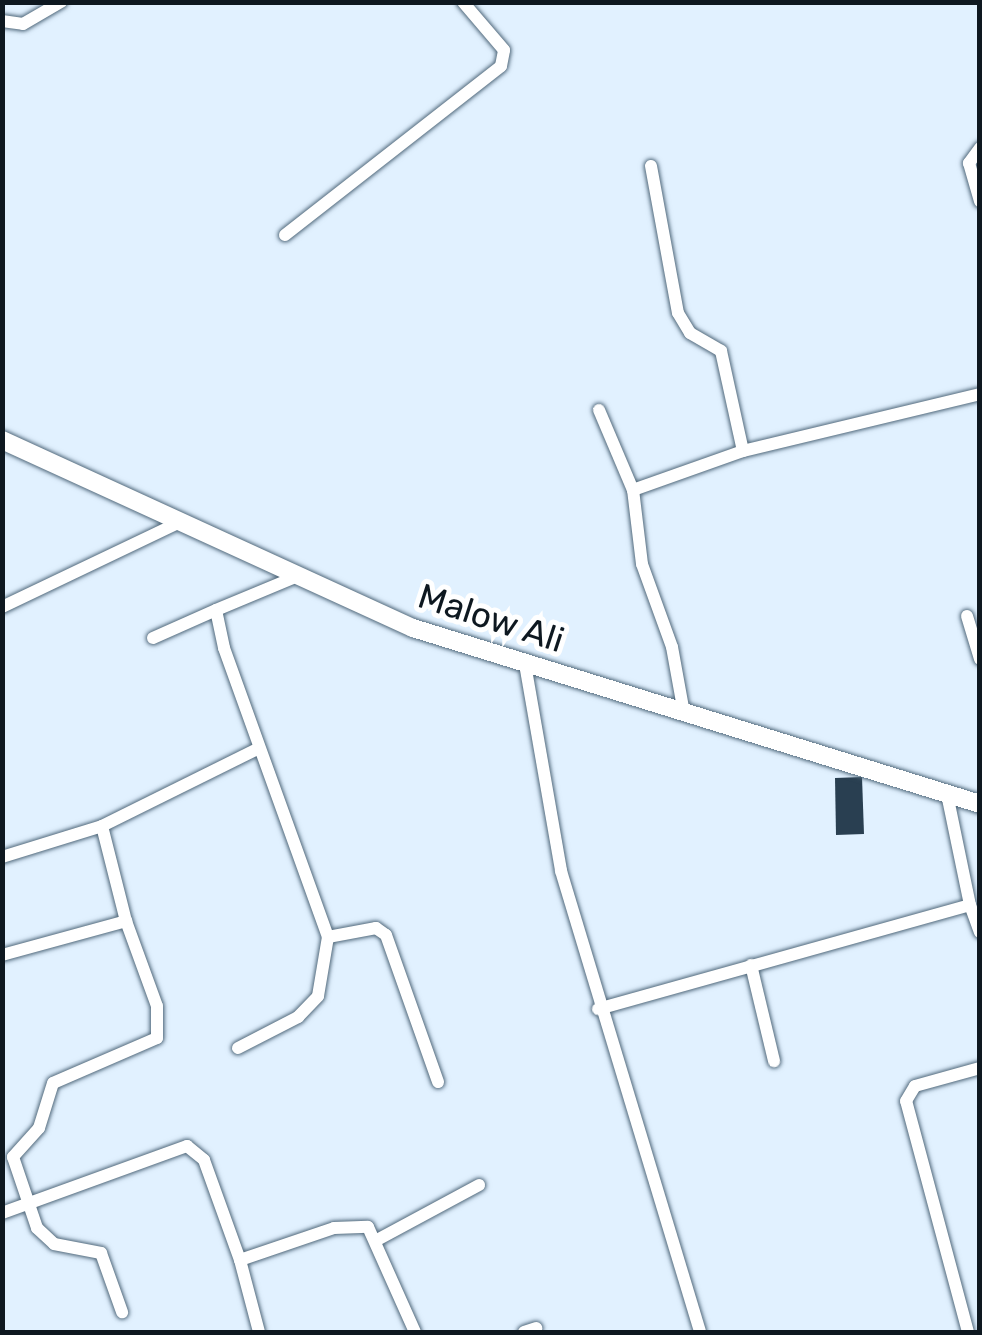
<!DOCTYPE html>
<html>
<head>
<meta charset="utf-8">
<style>
  body { margin:0 }
  #map { position:relative; width:982px; height:1335px; overflow:hidden; background:#e1f1ff; font-family:Rubik,sans-serif }
  div>[style] { position:absolute }
  .building>* { inset:0; background:#293f51 }
  .roads { filter:drop-shadow(0 0 2px #51697c) drop-shadow(0 0 2px #51697c) }
  .street>* { height:12px; margin:-6px; padding:0 6px; transform-origin:6px; border-radius:6px; background:#fff }
  .secondary>* { height:18px; margin:-9px; padding:0 9px; transform-origin:9px; border-radius:9px; background:#fff }
  span { translate:-50% -50%; white-space:nowrap; text-align:center; line-height:1.15; -webkit-text-stroke:10px #fff; paint-order:stroke }
  .street-label { font-size:35px; color:#0e1820 }
  .frame { position:absolute; inset:0; border:5px solid #0e1820; pointer-events:none }
</style>
</head>
<body>
<div id="map">
  <div class="building">
    <div style="clip-path:polygon(862px 777px,864px 834px,836px 835px,835px 778px)"></div>
  </div>
  <div class="roads">
    <div class="street">
      <div style="left:2px;top:21px;width:21px;rotate:8deg"></div>
      <div style="left:23px;top:24px;width:44px;rotate:-30.1deg"></div>
      <div style="left:980px;top:148px;width:19px;rotate:126deg"></div>
      <div style="left:969px;top:163px;width:40px;rotate:74deg"></div>
      <div style="left:651px;top:166px;width:149px;rotate:79.6deg"></div>
      <div style="left:678px;top:313px;width:23px;rotate:59deg"></div>
      <div style="left:690px;top:333px;width:36px;rotate:30deg"></div>
      <div style="left:721px;top:351px;width:102px;rotate:77.6deg"></div>
      <div style="left:285px;top:235px;width:274px;rotate:-38deg"></div>
      <div style="left:501px;top:66px;width:16px;rotate:-79deg"></div>
      <div style="left:504px;top:50px;width:63px;rotate:-130.5deg"></div>
      <div style="left:599px;top:410px;width:87px;rotate:67deg"></div>
      <div style="left:293px;top:578px;width:83px;rotate:157.4deg"></div>
      <div style="left:216px;top:610px;width:39px;rotate:78deg"></div>
      <div style="left:224px;top:648px;width:307px;rotate:70.2deg"></div>
      <div style="left:328px;top:937px;width:49px;rotate:-10.6deg"></div>
      <div style="left:376px;top:928px;width:12px;rotate:35deg"></div>
      <div style="left:386px;top:935px;width:156px;rotate:70.5deg"></div>
      <div style="left:2px;top:607px;width:197px;rotate:-25.5deg"></div>
      <div style="left:967px;top:616px;width:45px;rotate:73.2deg"></div>
      <div style="left:153px;top:638px;width:69px;rotate:-24deg"></div>
      <div style="left:525px;top:664px;width:210px;rotate:80.1deg"></div>
      <div style="left:561px;top:871px;width:481px;rotate:73.2deg"></div>
      <div style="left:684px;top:713px;width:67px;rotate:-100.3deg"></div>
      <div style="left:672px;top:647px;width:88px;rotate:-109.9deg"></div>
      <div style="left:642px;top:564px;width:75px;rotate:-96.9deg"></div>
      <div style="left:633px;top:490px;width:117px;rotate:-19.5deg"></div>
      <div style="left:743px;top:451px;width:244px;rotate:-13.5deg"></div>
      <div style="left:2px;top:857px;width:105px;rotate:-17.2deg"></div>
      <div style="left:970px;top:905px;width:29px;rotate:70deg"></div>
      <div style="left:126px;top:921px;width:98px;rotate:-104.2deg"></div>
      <div style="left:102px;top:826px;width:175px;rotate:-26.4deg"></div>
      <div style="left:2px;top:955px;width:129px;rotate:-15.3deg"></div>
      <div style="left:126px;top:921px;width:90px;rotate:70deg"></div>
      <div style="left:157px;top:1006px;width:32px;rotate:90deg"></div>
      <div style="left:157px;top:1038px;width:113px;rotate:156.6deg"></div>
      <div style="left:53px;top:1083px;width:47px;rotate:107.3deg"></div>
      <div style="left:39px;top:1128px;width:39px;rotate:132deg"></div>
      <div style="left:13px;top:1157px;width:75px;rotate:71.3deg"></div>
      <div style="left:37px;top:1228px;width:23px;rotate:43deg"></div>
      <div style="left:54px;top:1244px;width:48px;rotate:10.8deg"></div>
      <div style="left:101px;top:1253px;width:63px;rotate:70.4deg"></div>
      <div style="left:751px;top:965px;width:99px;rotate:76.5deg"></div>
      <div style="left:598px;top:1009px;width:386px;rotate:-15.6deg"></div>
      <div style="left:970px;top:905px;width:113px;rotate:-101.7deg"></div>
      <div style="left:238px;top:1048px;width:68px;rotate:-27.3deg"></div>
      <div style="left:298px;top:1017px;width:29px;rotate:-46deg"></div>
      <div style="left:318px;top:996px;width:60px;rotate:-80.4deg"></div>
      <div style="left:2px;top:1213px;width:197px;rotate:-19.9deg"></div>
      <div style="left:187px;top:1146px;width:22px;rotate:39deg"></div>
      <div style="left:204px;top:1160px;width:106px;rotate:70.2deg"></div>
      <div style="left:240px;top:1260px;width:99px;rotate:-18.8deg"></div>
      <div style="left:334px;top:1228px;width:34px;rotate:-2deg"></div>
      <div style="left:368px;top:1227px;width:115px;rotate:65.9deg"></div>
      <div style="left:377px;top:1240px;width:116px;rotate:-28.3deg"></div>
      <div style="left:240px;top:1260px;width:74px;rotate:75.2deg"></div>
      <div style="left:524px;top:1332px;width:13px;rotate:-18deg"></div>
      <div style="left:968px;top:1332px;width:239px;rotate:-105deg"></div>
      <div style="left:906px;top:1101px;width:17px;rotate:-59deg"></div>
      <div style="left:915px;top:1086px;width:67px;rotate:-15.5deg"></div>
    </div>
    <div class="secondary">
      <div style="left:2px;top:440px;width:452px;rotate:24.6deg"></div>
      <div style="left:413px;top:628px;width:594px;rotate:17.24deg"></div>
    </div>
  </div>
  <div class="street-label">
    <span style="left:491px;top:618px;rotate:18deg">Malow Ali</span>
  </div>
  <div class="frame"></div>
</div>
</body>
</html>
